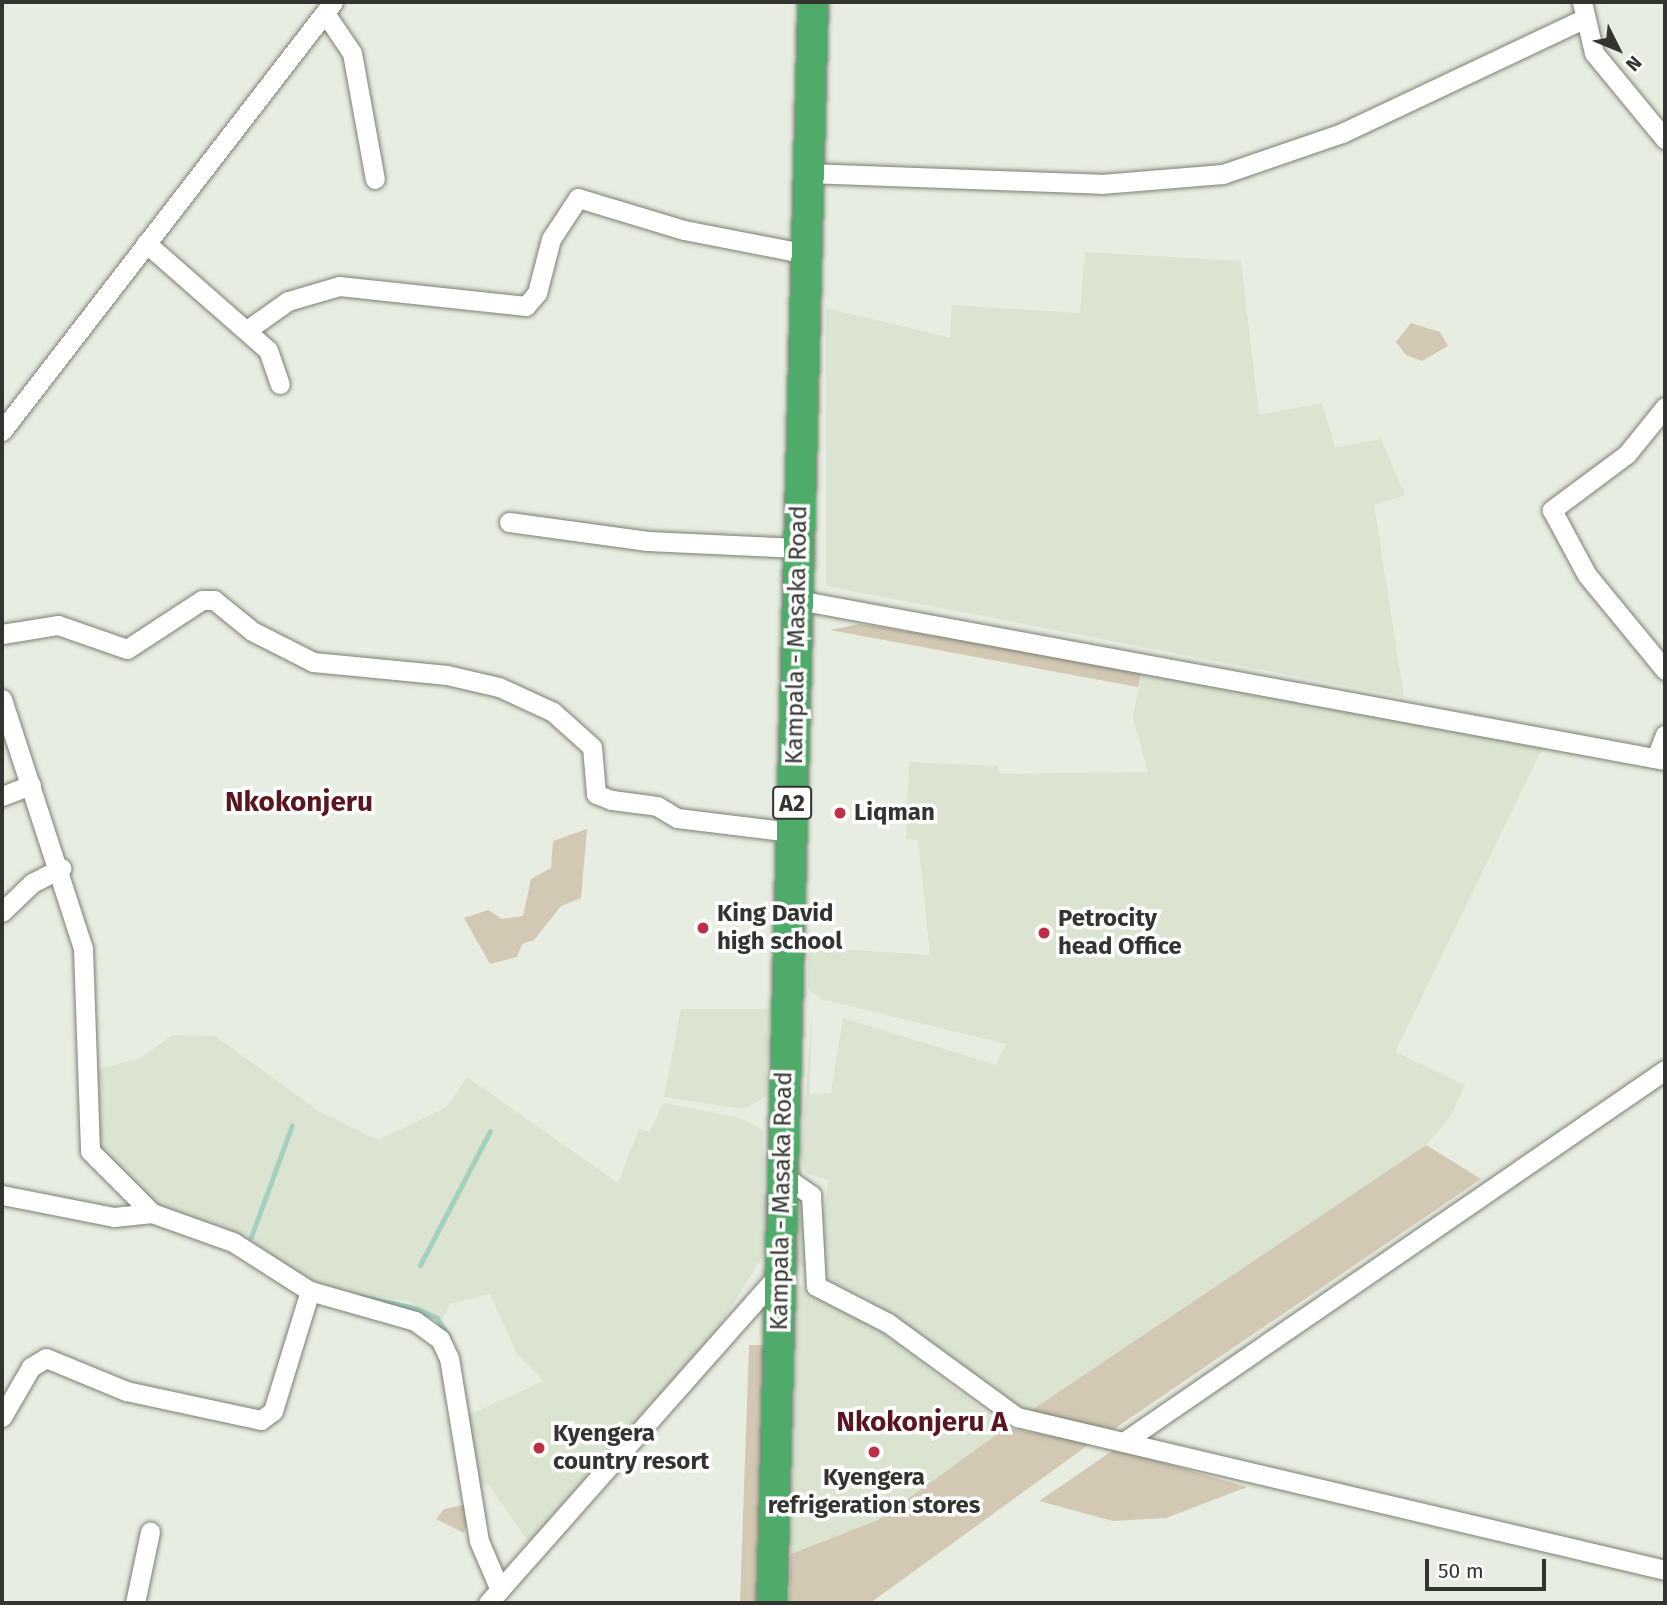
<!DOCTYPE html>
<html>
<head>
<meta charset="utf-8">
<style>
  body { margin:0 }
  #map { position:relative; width:1667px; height:1605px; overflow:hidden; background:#e7ede0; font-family:"Fira Sans",sans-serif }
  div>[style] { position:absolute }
  .built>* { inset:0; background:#dae4d1 }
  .green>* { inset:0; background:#d2c8b3 }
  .stream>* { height:5px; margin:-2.5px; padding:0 2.5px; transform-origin:2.5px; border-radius:2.5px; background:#a4d0c1 }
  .roads { filter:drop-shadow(0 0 2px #7a7f74) drop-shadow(0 0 2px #7a7f74) }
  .minor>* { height:19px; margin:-9.5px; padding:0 9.5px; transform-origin:9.5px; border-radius:9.5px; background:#fff }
  .highway>* { height:30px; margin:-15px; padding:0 15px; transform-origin:15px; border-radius:15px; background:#4fab69 }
  .dots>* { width:19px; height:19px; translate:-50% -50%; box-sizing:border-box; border:4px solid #fff; border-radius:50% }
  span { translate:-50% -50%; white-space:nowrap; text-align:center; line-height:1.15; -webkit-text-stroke:7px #fff; paint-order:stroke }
  .shield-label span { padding:2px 5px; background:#fff; border:2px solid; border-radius:5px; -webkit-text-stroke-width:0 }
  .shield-label { font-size:23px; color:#32342f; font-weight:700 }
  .street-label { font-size:24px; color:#32342f }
  .poi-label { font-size:24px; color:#32342f; font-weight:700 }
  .left { translate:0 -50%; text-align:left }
  .quarter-label { font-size:28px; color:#5a151e; font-weight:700 }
  .frame { position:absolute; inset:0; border:4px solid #32342f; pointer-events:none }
  .north { position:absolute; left:1583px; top:14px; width:70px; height:70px; -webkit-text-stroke:5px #fff; paint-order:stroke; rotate:133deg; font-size:19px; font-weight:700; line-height:28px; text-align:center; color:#32342f }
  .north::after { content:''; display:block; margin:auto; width:24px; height:32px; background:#32342f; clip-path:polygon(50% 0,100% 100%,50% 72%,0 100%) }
  .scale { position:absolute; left:1425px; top:1559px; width:121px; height:32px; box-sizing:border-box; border:4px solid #32342f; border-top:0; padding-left:9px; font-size:21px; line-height:24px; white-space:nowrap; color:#32342f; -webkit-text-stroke:5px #fff; paint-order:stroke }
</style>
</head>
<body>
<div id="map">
  <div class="built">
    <div style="clip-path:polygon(1085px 252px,1241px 261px,1259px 415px,1322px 403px,1335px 448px,1381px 439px,1405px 495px,1374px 505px,1404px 697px,826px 586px,826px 308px,950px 338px,952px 305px,1080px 313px)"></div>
    <div style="clip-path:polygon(1142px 668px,1544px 745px,1395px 1052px,1465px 1085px,1450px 1117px,1426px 1145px,1026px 1414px,880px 1306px,797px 1264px,798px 1191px,824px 1209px,829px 1180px,806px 1173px,801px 1160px,812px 1009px,810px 1094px,831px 1093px,843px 1018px,996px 1065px,1006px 1044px,821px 999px,808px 989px,808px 947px,930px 955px,918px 840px,906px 839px,909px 762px,998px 766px,999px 774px,1148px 772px,1133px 718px)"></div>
    <div style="clip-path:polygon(681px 1009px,770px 1009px,766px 1096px,744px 1109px,664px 1097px)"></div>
    <div style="clip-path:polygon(173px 1035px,215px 1036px,317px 1110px,378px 1140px,447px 1107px,467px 1077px,618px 1183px,639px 1129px,650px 1132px,663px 1103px,739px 1118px,763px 1130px,764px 1198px,773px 1226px,764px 1254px,712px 1338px,530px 1544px,488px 1484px,471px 1486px,466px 1416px,544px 1381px,517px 1354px,490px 1294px,450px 1304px,441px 1322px,409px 1301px,319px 1289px,142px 1197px,95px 1140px,95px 1070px,140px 1058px)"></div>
    <div style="clip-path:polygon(795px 1283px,864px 1318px,1006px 1428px,878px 1520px,791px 1554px)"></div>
  </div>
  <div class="green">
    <div style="clip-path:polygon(1411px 323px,1440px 332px,1448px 346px,1422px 361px,1406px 355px,1396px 342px)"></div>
    <div style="clip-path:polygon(860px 624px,1142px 668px,1138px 687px,830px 630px)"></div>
    <div style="clip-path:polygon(587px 829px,581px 898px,561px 906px,534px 940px,522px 944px,517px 957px,490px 964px,464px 918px,488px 910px,502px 919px,523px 916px,531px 879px,551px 868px,553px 841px)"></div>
    <div style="clip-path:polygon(1426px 1145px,1481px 1179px,1114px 1429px,1026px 1414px)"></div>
    <div style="clip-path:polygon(749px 1345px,769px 1345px,761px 1603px,740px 1603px)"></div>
    <div style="clip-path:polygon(1006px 1428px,1091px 1443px,870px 1603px,789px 1603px,791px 1554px,878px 1520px)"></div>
    <div style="clip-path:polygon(1115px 1449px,1247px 1487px,1166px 1518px,1113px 1521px,1039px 1501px)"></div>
    <div style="clip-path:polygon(463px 1505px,469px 1514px,464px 1533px,436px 1519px,444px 1509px)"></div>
  </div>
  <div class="stream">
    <div style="left:251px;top:1237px;width:119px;rotate:-69.9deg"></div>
    <div style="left:420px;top:1265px;width:151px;rotate:-62.4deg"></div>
    <div style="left:360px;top:1296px;width:56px;rotate:12.3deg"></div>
    <div style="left:415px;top:1308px;width:24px;rotate:24deg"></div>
    <div style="left:437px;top:1318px;width:22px;rotate:58deg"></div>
  </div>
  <div class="roads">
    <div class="minor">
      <div style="left:1582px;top:2px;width:52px;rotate:76.8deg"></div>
      <div style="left:1594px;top:53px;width:112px;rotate:50.5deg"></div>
      <div style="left:325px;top:13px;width:48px;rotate:56deg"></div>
      <div style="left:352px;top:53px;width:128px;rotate:79.7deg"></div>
      <div style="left:807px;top:173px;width:294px;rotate:2.1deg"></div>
      <div style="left:1101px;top:184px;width:122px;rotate:-4.7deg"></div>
      <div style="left:1223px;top:174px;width:126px;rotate:-19deg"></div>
      <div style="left:1342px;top:133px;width:267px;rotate:-25.3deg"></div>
      <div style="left:146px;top:243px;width:162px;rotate:41.3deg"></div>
      <div style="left:268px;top:350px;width:36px;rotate:71deg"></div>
      <div style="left:247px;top:330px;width:50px;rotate:-35.3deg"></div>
      <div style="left:288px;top:301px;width:53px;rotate:-16.4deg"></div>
      <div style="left:339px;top:286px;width:188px;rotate:6.1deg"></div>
      <div style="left:526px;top:306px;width:17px;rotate:-50deg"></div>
      <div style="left:537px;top:293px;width:56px;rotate:-75.5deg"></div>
      <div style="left:551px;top:239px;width:49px;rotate:-56.6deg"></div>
      <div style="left:578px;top:198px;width:111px;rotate:16.8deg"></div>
      <div style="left:684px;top:230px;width:125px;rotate:11deg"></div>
      <div style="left:1665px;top:407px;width:60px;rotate:129deg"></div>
      <div style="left:1627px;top:454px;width:94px;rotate:143.3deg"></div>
      <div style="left:1552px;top:510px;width:74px;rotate:61.7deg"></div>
      <div style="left:1587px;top:575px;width:123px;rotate:50.6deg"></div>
      <div style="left:2px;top:431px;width:542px;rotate:-52.35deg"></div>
      <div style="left:509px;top:522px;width:140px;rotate:7.8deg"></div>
      <div style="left:648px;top:541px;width:150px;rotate:2.7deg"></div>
      <div style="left:798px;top:600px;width:882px;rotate:10.46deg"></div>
      <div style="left:2px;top:634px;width:57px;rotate:-9.1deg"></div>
      <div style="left:58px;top:625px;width:73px;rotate:19.2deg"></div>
      <div style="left:127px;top:649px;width:90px;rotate:-33.2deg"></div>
      <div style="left:202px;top:600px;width:12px"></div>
      <div style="left:214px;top:600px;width:49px;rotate:39.2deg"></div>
      <div style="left:252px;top:631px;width:68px;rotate:26.9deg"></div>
      <div style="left:313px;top:662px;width:135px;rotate:5.5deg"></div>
      <div style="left:447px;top:675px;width:53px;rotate:13deg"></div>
      <div style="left:499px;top:687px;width:60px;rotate:24.8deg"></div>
      <div style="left:553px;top:712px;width:52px;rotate:41.9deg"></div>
      <div style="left:592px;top:747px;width:47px;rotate:85.1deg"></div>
      <div style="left:596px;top:794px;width:17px;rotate:21deg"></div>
      <div style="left:612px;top:800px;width:45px;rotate:7.6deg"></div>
      <div style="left:657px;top:806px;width:23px;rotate:31deg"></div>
      <div style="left:677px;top:818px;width:115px;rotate:7deg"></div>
      <div style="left:2px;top:699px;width:263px;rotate:72deg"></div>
      <div style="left:83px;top:949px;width:202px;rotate:88deg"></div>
      <div style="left:90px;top:1151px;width:88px;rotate:45deg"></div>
      <div style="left:152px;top:1213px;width:86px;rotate:19.7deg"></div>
      <div style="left:233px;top:1242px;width:91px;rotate:32.5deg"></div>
      <div style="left:310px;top:1291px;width:109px;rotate:15.9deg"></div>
      <div style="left:415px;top:1321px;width:31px;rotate:36deg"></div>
      <div style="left:440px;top:1339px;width:21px;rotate:65deg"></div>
      <div style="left:449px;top:1358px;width:185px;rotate:80.7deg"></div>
      <div style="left:479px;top:1541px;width:53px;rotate:66.8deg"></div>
      <div style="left:1656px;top:758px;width:25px;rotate:-69deg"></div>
      <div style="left:2px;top:796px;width:31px;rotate:-21deg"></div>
      <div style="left:2px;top:912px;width:42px;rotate:-44deg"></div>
      <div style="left:32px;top:883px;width:33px;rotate:-27deg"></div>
      <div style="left:781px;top:1174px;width:37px;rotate:35deg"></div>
      <div style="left:811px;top:1195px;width:91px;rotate:86.9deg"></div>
      <div style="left:816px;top:1286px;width:81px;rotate:27.2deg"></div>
      <div style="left:888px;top:1323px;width:160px;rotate:36.1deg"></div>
      <div style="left:1017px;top:1417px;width:666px;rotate:13.28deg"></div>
      <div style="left:2px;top:1195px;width:114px;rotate:11.1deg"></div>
      <div style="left:114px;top:1217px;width:38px;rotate:-6deg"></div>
      <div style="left:2px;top:1417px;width:58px;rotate:-59.9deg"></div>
      <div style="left:31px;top:1367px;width:17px;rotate:-31deg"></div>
      <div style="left:46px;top:1358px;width:87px;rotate:22.4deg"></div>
      <div style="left:126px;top:1391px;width:138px;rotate:12.1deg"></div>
      <div style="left:261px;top:1420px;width:15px;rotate:-37deg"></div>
      <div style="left:273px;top:1411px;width:126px;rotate:-72.9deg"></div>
      <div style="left:1125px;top:1441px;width:655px;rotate:-34.49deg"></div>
      <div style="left:135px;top:1603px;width:73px;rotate:-78.1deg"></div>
      <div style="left:488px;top:1603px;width:443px;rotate:-48.5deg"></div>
    </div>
    <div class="highway">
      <div style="left:772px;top:1603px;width:1602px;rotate:-88.53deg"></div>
    </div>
  </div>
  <div class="dots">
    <div style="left:840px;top:813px;background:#be2e44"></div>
    <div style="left:703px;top:928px;background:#be2e44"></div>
    <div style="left:1044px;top:933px;background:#be2e44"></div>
    <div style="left:539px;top:1448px;background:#be2e44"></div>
    <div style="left:874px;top:1452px;background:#be2e44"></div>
  </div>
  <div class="shield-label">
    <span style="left:792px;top:803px">A2</span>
  </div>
  <div class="street-label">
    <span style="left:797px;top:635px;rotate:-89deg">Kampala - Masaka Road</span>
    <span style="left:782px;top:1201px;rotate:-89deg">Kampala - Masaka Road</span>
  </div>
  <div class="poi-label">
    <span class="left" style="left:854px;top:813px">Liqman</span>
    <span class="left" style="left:717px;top:928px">King David<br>high school</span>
    <span class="left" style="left:1058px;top:933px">Petrocity<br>head Office</span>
    <span class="left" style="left:553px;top:1448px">Kyengera<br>country resort</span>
    <span style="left:874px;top:1492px">Kyengera<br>refrigeration stores</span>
  </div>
  <div class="quarter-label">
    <span style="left:299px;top:802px">Nkokonjeru</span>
    <span style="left:922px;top:1422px">Nkokonjeru A</span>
  </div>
  <div class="frame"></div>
  <div class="north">N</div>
  <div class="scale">50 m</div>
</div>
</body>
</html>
